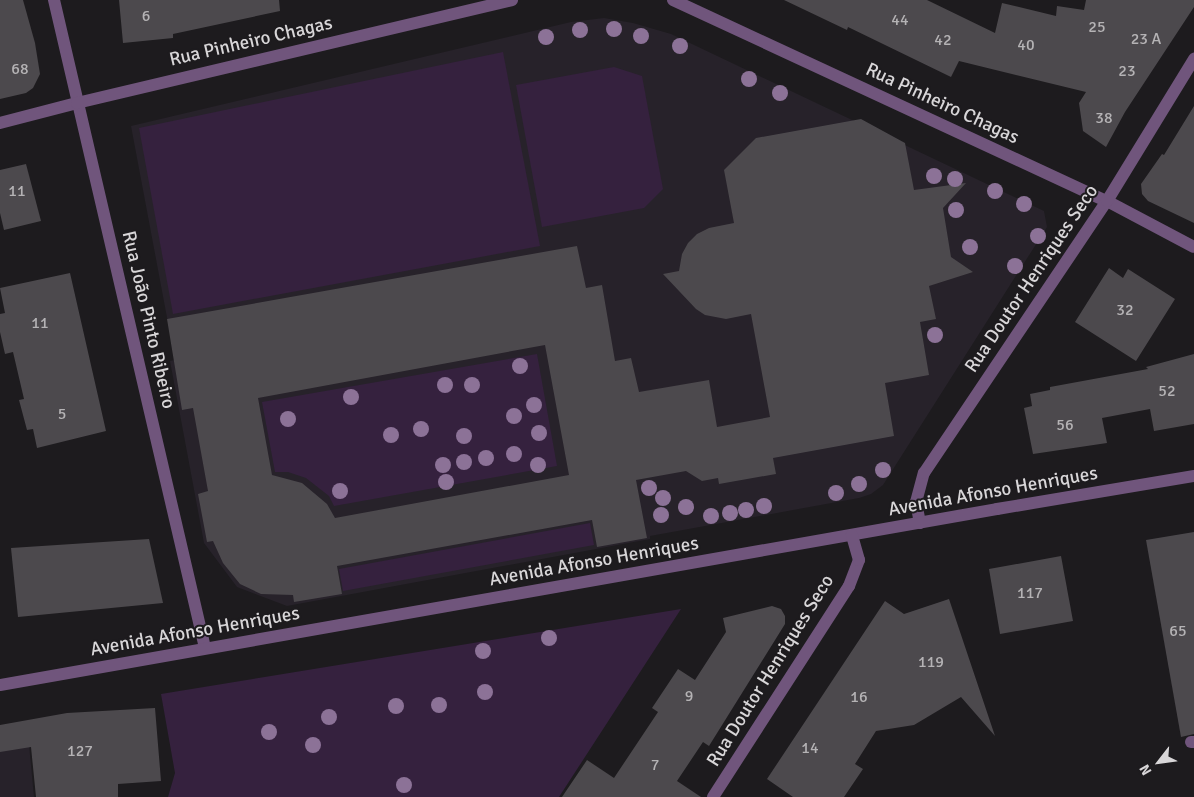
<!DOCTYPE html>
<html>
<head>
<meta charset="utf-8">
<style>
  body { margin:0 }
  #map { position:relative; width:1194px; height:797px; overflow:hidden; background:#1d1b1e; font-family:Signika,sans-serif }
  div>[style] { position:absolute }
  .built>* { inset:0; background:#27222a }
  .green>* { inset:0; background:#35213e }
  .building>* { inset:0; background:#4c494d }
  .service>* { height:12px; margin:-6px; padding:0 6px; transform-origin:6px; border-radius:6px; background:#70557c }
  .minor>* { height:12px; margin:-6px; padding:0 6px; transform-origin:6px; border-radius:6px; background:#70557c }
  .trees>* { width:16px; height:16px; margin:-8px; border-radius:50%; background:#8c7297 }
  span { translate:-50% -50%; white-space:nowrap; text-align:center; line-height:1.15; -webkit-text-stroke:4px #1d1b1e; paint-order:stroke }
  .number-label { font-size:16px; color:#b5b3b5 }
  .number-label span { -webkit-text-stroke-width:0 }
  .street-label { font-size:19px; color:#d8d6d8 }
  .north { position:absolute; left:1134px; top:737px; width:50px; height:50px; -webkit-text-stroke:4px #1d1b1e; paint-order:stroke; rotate:240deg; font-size:14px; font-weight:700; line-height:20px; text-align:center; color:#d8d6d8 }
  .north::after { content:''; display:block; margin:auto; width:18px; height:22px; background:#d8d6d8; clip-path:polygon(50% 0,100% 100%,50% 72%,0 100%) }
</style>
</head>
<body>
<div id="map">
  <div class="built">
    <div style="clip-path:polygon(604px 18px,633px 23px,671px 34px,1044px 211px,1047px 227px,883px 485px,871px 494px,859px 498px,650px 536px,650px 539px,287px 606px,237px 587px,204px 543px,170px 361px,175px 360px,131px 126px,571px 22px)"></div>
    <div style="clip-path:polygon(27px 723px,34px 797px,0 797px,0 727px)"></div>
  </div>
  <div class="green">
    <div style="clip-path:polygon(503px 52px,540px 246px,173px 314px,139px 128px)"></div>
    <div style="clip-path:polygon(614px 67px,642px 76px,663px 189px,644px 208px,542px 227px,516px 85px)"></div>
    <div style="clip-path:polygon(537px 354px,557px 466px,334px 506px,329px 496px,306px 478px,288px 472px,275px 472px,262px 402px)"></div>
    <div style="clip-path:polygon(590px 523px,594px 545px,343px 591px,339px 569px)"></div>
    <div style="clip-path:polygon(681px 609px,559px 797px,168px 797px,175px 773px,161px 694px)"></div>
  </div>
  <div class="building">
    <div style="clip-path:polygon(0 0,23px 0,35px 43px,40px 74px,33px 88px,26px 93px,0 99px)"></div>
    <div style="clip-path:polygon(119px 0,279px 0,280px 11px,173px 34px,173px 38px,123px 43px)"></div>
    <div style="clip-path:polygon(784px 0,927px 0,995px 33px,1002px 3px,1056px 16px,1057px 6px,1084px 10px,1086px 0,1194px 0,1194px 7px,1125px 112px,1106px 147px,1083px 131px,1079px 103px,1086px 92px,959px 61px,951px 77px,848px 27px,847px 30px)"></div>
    <div style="clip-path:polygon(1194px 106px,1194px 223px,1148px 201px,1142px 194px,1141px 184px,1162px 154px,1164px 155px)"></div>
    <div style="clip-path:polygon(evenodd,861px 119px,905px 143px,914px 190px,966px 183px,943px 208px,951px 257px,973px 272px,929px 286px,936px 319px,920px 322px,929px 375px,885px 383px,894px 436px,773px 458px,776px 474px,719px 484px,718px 478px,702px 481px,686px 471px,636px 480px,647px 538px,597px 547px,592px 520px,337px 566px,342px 594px,294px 602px,293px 595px,261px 594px,240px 584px,223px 563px,213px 541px,207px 542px,198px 494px,208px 491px,193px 408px,182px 410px,167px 319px,577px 246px,586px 288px,602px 285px,615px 361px,631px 358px,639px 392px,709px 380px,717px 427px,770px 417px,751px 314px,726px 319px,705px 315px,696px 309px,663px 274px,679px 271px,682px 254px,688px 243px,697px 234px,709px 228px,734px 223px,724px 170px,756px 138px,861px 119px,545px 345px,569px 475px,335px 518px,327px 504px,302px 483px,272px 475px,258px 398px,545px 345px)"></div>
    <div style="clip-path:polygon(26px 164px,41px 221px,4px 230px,0 213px,0 170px)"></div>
    <div style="clip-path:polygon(1109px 268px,1123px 278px,1128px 269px,1175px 299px,1136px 361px,1075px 322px)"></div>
    <div style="clip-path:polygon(70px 273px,106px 431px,37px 448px,33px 429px,27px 430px,19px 400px,24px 399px,13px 352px,5px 354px,0 332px,0 314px,5px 313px,0 288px)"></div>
    <div style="clip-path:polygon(1194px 354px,1194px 424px,1154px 431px,1150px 409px,1102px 418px,1107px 443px,1033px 454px,1024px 408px,1032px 406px,1030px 394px,1050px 390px,1050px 387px,1148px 369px,1146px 367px)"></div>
    <div style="clip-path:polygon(1194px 532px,1194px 734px,1181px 737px,1146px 540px)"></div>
    <div style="clip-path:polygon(149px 539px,163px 603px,18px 617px,11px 548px)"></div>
    <div style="clip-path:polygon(1061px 556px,1073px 621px,1000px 634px,989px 569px)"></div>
    <div style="clip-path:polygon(949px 599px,995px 736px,961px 697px,914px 725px,876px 731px,855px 764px,863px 769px,844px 797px,793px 797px,767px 779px,885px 601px,904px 614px)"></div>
    <div style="clip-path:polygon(772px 606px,781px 609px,785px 616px,785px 624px,709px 746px,703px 742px,677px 781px,701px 797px,562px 797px,587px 760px,614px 778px,658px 712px,652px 708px,678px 669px,695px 680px,726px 632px,723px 618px)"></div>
    <div style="clip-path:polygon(155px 708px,161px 781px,118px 784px,118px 797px,36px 797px,31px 747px,0 752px,0 725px,67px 713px)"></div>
  </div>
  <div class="service">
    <div style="left:1191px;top:742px;width:3px"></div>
  </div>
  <div class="minor">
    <div style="left:54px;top:0;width:665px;rotate:76.88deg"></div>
    <div style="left:673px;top:0;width:478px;rotate:24.9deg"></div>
    <div style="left:1107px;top:201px;width:98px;rotate:27.9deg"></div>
    <div style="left:0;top:123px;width:80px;rotate:-14.6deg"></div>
    <div style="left:77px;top:103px;width:447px;rotate:-13.3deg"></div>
    <div style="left:920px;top:523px;width:21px;rotate:-101deg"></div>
    <div style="left:916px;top:502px;width:30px;rotate:-75deg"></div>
    <div style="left:924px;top:473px;width:328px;rotate:-56.1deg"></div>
    <div style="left:1107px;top:201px;width:167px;rotate:-58.5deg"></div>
    <div style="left:0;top:685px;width:1012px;rotate:-10.01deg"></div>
    <div style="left:997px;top:509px;width:200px;rotate:-9.5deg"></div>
    <div style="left:713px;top:797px;width:251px;rotate:-57.2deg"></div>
    <div style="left:849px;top:586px;width:28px;rotate:-69deg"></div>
    <div style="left:859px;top:560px;width:26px;rotate:-106deg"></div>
  </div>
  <div class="trees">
    <div style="left:614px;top:29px"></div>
    <div style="left:580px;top:30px"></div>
    <div style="left:641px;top:36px"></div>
    <div style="left:546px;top:37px"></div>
    <div style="left:680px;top:46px"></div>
    <div style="left:749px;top:79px"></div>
    <div style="left:780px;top:93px"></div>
    <div style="left:934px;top:176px"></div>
    <div style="left:955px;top:179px"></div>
    <div style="left:995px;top:191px"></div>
    <div style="left:1024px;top:204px"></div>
    <div style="left:956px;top:210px"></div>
    <div style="left:1038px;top:236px"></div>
    <div style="left:970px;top:247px"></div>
    <div style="left:1015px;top:266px"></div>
    <div style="left:935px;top:335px"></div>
    <div style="left:520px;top:366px"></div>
    <div style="left:445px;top:385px"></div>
    <div style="left:472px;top:385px"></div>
    <div style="left:351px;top:397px"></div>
    <div style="left:534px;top:405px"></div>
    <div style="left:514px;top:416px"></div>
    <div style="left:288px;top:419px"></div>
    <div style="left:421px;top:429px"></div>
    <div style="left:539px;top:433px"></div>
    <div style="left:391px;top:435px"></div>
    <div style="left:464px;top:436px"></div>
    <div style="left:514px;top:454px"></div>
    <div style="left:486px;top:458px"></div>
    <div style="left:464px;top:462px"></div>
    <div style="left:443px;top:465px"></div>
    <div style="left:538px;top:465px"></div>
    <div style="left:883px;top:470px"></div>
    <div style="left:446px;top:482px"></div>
    <div style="left:859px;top:484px"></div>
    <div style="left:649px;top:488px"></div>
    <div style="left:340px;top:491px"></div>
    <div style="left:836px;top:493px"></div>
    <div style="left:663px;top:498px"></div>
    <div style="left:764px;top:506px"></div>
    <div style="left:686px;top:507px"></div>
    <div style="left:746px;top:510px"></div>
    <div style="left:730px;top:513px"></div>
    <div style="left:661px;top:515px"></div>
    <div style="left:711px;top:516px"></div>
    <div style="left:549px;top:638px"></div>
    <div style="left:483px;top:651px"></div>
    <div style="left:485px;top:692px"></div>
    <div style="left:439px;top:705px"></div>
    <div style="left:396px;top:706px"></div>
    <div style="left:329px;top:717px"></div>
    <div style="left:269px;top:732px"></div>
    <div style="left:313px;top:745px"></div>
    <div style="left:404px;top:785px"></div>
  </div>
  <div class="number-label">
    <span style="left:146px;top:16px">6</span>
    <span style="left:900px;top:20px">44</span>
    <span style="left:1097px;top:27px">25</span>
    <span style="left:1146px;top:39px">23 A</span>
    <span style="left:943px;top:40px">42</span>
    <span style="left:1026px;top:45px">40</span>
    <span style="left:20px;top:69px">68</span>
    <span style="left:1127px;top:71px">23</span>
    <span style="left:1104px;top:118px">38</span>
    <span style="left:17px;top:191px">11</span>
    <span style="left:1125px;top:310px">32</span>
    <span style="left:40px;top:323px">11</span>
    <span style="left:1167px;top:391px">52</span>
    <span style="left:62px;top:414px">5</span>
    <span style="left:1065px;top:425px">56</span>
    <span style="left:1030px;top:593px">117</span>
    <span style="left:1178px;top:631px">65</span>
    <span style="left:931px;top:662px">119</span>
    <span style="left:689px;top:696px">9</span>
    <span style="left:859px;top:697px">16</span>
    <span style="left:810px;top:748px">14</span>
    <span style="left:80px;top:751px">127</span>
    <span style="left:655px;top:765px">7</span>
  </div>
  <div class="street-label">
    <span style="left:251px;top:42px;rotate:-13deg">Rua Pinheiro Chagas</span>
    <span style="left:942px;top:104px;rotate:25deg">Rua Pinheiro Chagas</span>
    <span style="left:1032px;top:279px;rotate:-56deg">Rua Doutor Henriques Seco</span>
    <span style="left:148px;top:320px;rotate:77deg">Rua João Pinto Ribeiro</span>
    <span style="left:993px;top:492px;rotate:-10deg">Avenida Afonso Henriques</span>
    <span style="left:594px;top:562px;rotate:-10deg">Avenida Afonso Henriques</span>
    <span style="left:195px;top:632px;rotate:-10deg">Avenida Afonso Henriques</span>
    <span style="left:771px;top:671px;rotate:-58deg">Rua Doutor Henriques Seco</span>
  </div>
  <div class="north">N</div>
</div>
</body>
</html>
